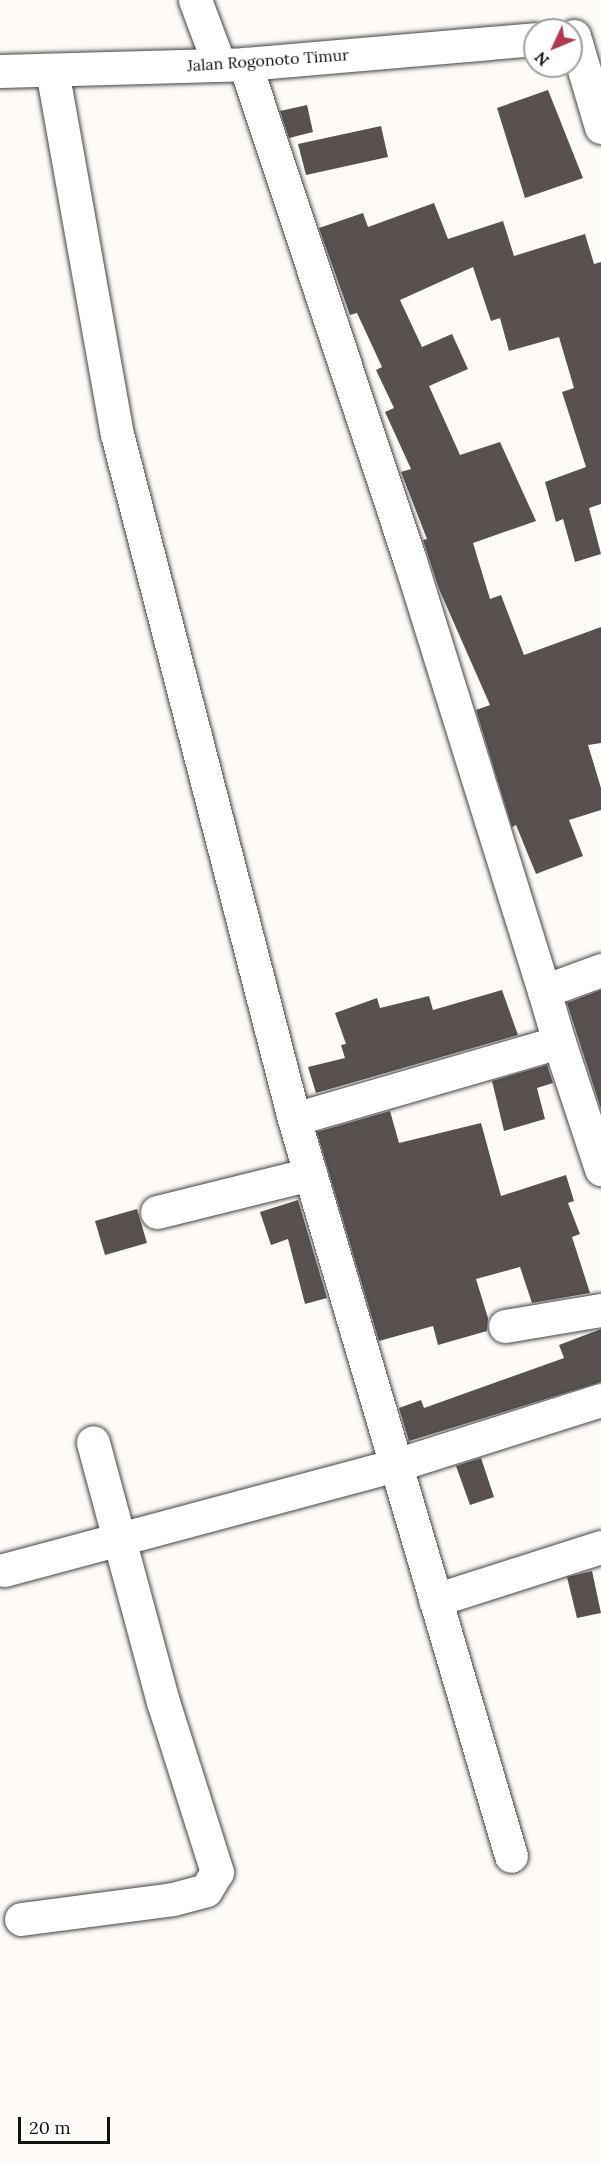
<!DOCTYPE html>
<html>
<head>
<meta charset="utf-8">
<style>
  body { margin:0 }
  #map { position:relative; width:601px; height:2162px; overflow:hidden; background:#fefbf6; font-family:Lora,serif }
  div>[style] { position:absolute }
  .building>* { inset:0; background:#58514f }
  .roads { filter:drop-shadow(0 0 2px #444) drop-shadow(0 0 2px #444) }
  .minor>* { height:33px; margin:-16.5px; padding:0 16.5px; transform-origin:16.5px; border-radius:16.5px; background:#fff }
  span { translate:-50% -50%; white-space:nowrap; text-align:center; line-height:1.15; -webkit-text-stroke:6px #fff; paint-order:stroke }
  .street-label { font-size:16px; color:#111 }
  .north { position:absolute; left:523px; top:18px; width:60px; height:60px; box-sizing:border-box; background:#fff; border:2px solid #a0a0a0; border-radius:50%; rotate:226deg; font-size:16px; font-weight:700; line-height:24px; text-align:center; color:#111 }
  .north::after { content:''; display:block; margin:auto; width:21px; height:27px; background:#b13951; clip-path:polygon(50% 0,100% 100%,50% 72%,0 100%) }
  .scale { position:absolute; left:18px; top:2117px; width:92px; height:27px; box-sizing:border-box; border:3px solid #111; border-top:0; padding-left:8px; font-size:18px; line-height:21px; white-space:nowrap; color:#111; -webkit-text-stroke:4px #fff; paint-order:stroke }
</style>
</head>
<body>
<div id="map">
  <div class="building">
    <div style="clip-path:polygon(548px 90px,583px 178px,525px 198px,497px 108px)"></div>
    <div style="clip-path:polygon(307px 105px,313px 132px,289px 138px,280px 111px)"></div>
    <div style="clip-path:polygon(381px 126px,388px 157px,306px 175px,298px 144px)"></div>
    <div style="clip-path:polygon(434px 203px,448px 239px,503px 221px,514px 256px,585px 234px,594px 264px,601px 262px,601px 504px,589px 508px,601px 554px,575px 562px,563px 519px,556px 522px,545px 482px,586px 467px,562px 392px,574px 388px,559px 337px,509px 351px,500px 318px,491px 321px,473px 267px,400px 300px,422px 347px,452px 334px,468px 369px,429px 386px,460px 455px,500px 442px,536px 521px,473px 543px,490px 599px,501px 595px,524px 655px,601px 627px,601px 743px,588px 745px,601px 788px,601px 810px,569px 820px,583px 856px,536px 874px,516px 825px,512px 827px,476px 710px,490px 705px,439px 589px,423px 540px,427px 539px,401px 472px,411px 469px,385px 412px,394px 408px,376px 370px,382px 367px,357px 313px,350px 315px,319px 228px,363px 213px,368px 227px)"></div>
    <div style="clip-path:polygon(502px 990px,518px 1035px,316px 1093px,308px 1067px,345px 1058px,341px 1045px,346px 1044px,335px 1013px,377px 998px,380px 1008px,429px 996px,433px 1010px)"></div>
    <div style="clip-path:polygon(601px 990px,601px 1109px,567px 1003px)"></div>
    <div style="clip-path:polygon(547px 1065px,553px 1083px,537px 1088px,545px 1119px,504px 1131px,492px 1081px)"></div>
    <div style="clip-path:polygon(390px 1111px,399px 1143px,481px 1123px,501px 1196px,566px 1175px,574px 1201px,568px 1203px,580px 1234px,572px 1237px,590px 1293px,532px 1303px,520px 1267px,476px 1279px,488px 1318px,487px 1331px,438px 1345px,433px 1326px,379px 1341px,317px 1132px)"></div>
    <div style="clip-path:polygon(298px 1200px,327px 1298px,305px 1304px,288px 1239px,271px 1245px,260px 1212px)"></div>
    <div style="clip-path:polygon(137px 1209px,147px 1243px,105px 1255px,95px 1221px)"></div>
    <div style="clip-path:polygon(601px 1329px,601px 1382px,409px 1441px,399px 1408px,421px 1400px,424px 1408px,564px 1358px,559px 1345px)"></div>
    <div style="clip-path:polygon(481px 1458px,494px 1497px,470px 1505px,456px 1466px)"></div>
    <div style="clip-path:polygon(592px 1571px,601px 1613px,577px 1618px,567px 1577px)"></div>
  </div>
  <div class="roads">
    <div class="minor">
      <div style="left:195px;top:0;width:68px;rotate:69.4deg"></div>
      <div style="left:574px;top:36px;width:95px;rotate:73.5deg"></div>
      <div style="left:245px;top:64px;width:524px;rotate:71.63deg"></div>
      <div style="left:410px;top:561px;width:450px;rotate:72.7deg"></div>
      <div style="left:52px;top:70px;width:370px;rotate:79.9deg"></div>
      <div style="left:117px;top:434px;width:707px;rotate:75.51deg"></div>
      <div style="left:294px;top:1119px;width:768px;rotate:73.59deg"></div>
      <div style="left:0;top:71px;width:245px;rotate:-1.6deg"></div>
      <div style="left:245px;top:64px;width:291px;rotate:-4.9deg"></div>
      <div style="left:559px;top:1042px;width:134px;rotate:71.7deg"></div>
      <div style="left:294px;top:1119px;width:276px;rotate:-16.2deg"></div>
      <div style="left:559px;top:1042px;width:53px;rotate:-106.4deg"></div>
      <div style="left:544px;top:991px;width:61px;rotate:-20.2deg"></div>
      <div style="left:157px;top:1212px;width:158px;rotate:-13.9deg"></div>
      <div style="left:505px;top:1326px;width:97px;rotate:-9.5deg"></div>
      <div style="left:4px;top:1570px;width:406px;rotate:-15deg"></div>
      <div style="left:396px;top:1465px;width:215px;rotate:-17.6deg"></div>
      <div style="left:435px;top:1600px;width:174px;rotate:-17.7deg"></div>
      <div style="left:21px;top:1919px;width:153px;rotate:-7.5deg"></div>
      <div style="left:173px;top:1899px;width:34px;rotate:-15deg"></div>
      <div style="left:206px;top:1890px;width:21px;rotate:-59deg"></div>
      <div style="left:217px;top:1872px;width:178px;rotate:-107.6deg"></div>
      <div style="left:163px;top:1702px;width:269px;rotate:-105.1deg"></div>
    </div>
  </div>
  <div class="street-label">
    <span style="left:268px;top:60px;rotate:-4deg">Jalan Rogonoto Timur</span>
  </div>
  <div class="north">N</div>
  <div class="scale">20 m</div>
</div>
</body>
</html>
